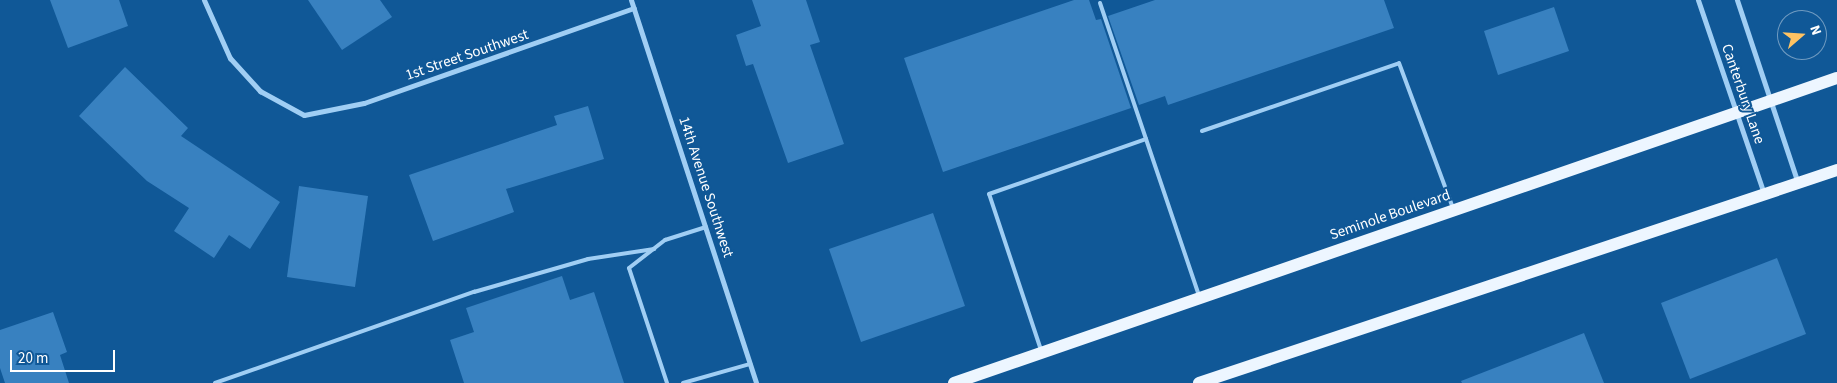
<!DOCTYPE html>
<html>
<head>
<meta charset="utf-8">
<style>
  body { margin:0 }
  #map { position:relative; width:1837px; height:383px; overflow:hidden; background:#105897; font-family:"Source Sans 3",sans-serif }
  div>[style] { position:absolute }
  .building>* { inset:0; background:#3881c0 }
  .lane>* { height:4px; margin:-2px; padding:0 2px; transform-origin:2px; border-radius:2px; background:#a0cef4 }
  .street>* { height:5px; margin:-2.5px; padding:0 2.5px; transform-origin:2.5px; border-radius:2.5px; background:#a0cef4 }
  .primary>* { height:12px; margin:-6px; padding:0 6px; transform-origin:6px; border-radius:6px; background:#edf6ff }
  span { translate:-50% -50%; white-space:nowrap; text-align:center; line-height:1.15; -webkit-text-stroke:4px #105897; paint-order:stroke }
  .street-label { font-size:15px; color:#fff }
  .north { position:absolute; left:1777px; top:10px; width:50px; height:50px; box-sizing:border-box; background:#105897; border:1px solid #709bc1; border-radius:50%; rotate:71deg; font-size:14px; font-weight:700; line-height:20px; text-align:center; color:#fff }
  .north::after { content:''; display:block; margin:auto; width:18px; height:22px; background:#ffc363; clip-path:polygon(50% 0,100% 100%,50% 72%,0 100%) }
  .scale { position:absolute; left:10px; top:350px; width:105px; height:22px; box-sizing:border-box; border:2px solid #fff; border-top:0; padding-left:6px; font-size:15px; line-height:18px; white-space:nowrap; color:#fff; -webkit-text-stroke:4px #105897; paint-order:stroke }
</style>
</head>
<body>
<div id="map">
  <div class="building">
    <div style="clip-path:polygon(50px 0,119px 0,128px 26px,68px 48px)"></div>
    <div style="clip-path:polygon(308px 0,380px 0,392px 17px,342px 50px)"></div>
    <div style="clip-path:polygon(752px 0,806px 0,820px 42px,810px 45px,844px 144px,788px 163px,753px 64px,746px 66px,736px 35px,761px 26px)"></div>
    <div style="clip-path:polygon(1074px 0,1089px 0,1096px 20px,1101px 19px,1131px 108px,943px 172px,904px 58px)"></div>
    <div style="clip-path:polygon(1155px 0,1384px 0,1394px 28px,1168px 105px,1165px 96px,1139px 105px,1108px 16px)"></div>
    <div style="clip-path:polygon(1554px 7px,1569px 51px,1498px 75px,1484px 31px)"></div>
    <div style="clip-path:polygon(125px 67px,188px 128px,181px 136px,280px 202px,250px 249px,229px 235px,214px 258px,174px 231px,189px 208px,147px 181px,79px 116px)"></div>
    <div style="clip-path:polygon(588px 106px,604px 159px,506px 189px,514px 212px,433px 241px,409px 175px,557px 125px,554px 116px)"></div>
    <div style="clip-path:polygon(299px 186px,368px 196px,355px 287px,287px 277px)"></div>
    <div style="clip-path:polygon(933px 213px,965px 306px,861px 342px,829px 249px)"></div>
    <div style="clip-path:polygon(1777px 258px,1806px 334px,1690px 379px,1661px 303px)"></div>
    <div style="clip-path:polygon(562px 276px,570px 300px,594px 292px,624px 383px,464px 383px,450px 340px,474px 332px,466px 308px)"></div>
    <div style="clip-path:polygon(53px 312px,67px 352px,60px 355px,69px 383px,5px 383px,0 368px,0 330px)"></div>
    <div style="clip-path:polygon(1584px 333px,1604px 383px,1462px 383px,1461px 381px)"></div>
  </div>
  <div class="lane">
    <div style="left:1100px;top:3px;width:144px;rotate:71.3deg"></div>
    <div style="left:1202px;top:131px;width:208px;rotate:-19deg"></div>
    <div style="left:1399px;top:63px;width:155px;rotate:69.6deg"></div>
    <div style="left:1041px;top:350px;width:164px;rotate:-108.4deg"></div>
    <div style="left:989px;top:194px;width:166px;rotate:-19.3deg"></div>
    <div style="left:1146px;top:139px;width:166px;rotate:71.3deg"></div>
    <div style="left:215px;top:383px;width:275px;rotate:-19.4deg"></div>
    <div style="left:474px;top:292px;width:119px;rotate:-16.1deg"></div>
    <div style="left:588px;top:259px;width:67px;rotate:-8.6deg"></div>
    <div style="left:667px;top:383px;width:121px;rotate:-108.3deg"></div>
    <div style="left:629px;top:268px;width:46px;rotate:-37.9deg"></div>
    <div style="left:665px;top:240px;width:43px;rotate:-17.6deg"></div>
    <div style="left:683px;top:383px;width:70px;rotate:-15.8deg"></div>
  </div>
  <div class="street">
    <div style="left:204px;top:0;width:64px;rotate:65.9deg"></div>
    <div style="left:230px;top:58px;width:45px;rotate:47.7deg"></div>
    <div style="left:260px;top:91px;width:50px;rotate:28.6deg"></div>
    <div style="left:304px;top:115px;width:61px;rotate:-11.3deg"></div>
    <div style="left:364px;top:103px;width:286px;rotate:-19.4deg"></div>
    <div style="left:631px;top:0;width:403px;rotate:71.9deg"></div>
    <div style="left:1698px;top:0;width:205px;rotate:71.2deg"></div>
    <div style="left:1737px;top:0;width:193px;rotate:71.6deg"></div>
  </div>
  <div class="primary">
    <div style="left:954px;top:383px;width:934px;rotate:-19.06deg"></div>
    <div style="left:1199px;top:383px;width:673px;rotate:-18.46deg"></div>
  </div>
  <div class="street-label">
    <span style="left:467px;top:55px;rotate:-19deg">1st Street Southwest</span>
    <span style="left:1743px;top:94px;rotate:71deg">Canterbury Lane</span>
    <span style="left:706px;top:187px;rotate:72deg">14th Avenue Southwest</span>
    <span style="left:1390px;top:215px;rotate:-19deg">Seminole Boulevard</span>
  </div>
  <div class="north">N</div>
  <div class="scale">20 m</div>
</div>
</body>
</html>
